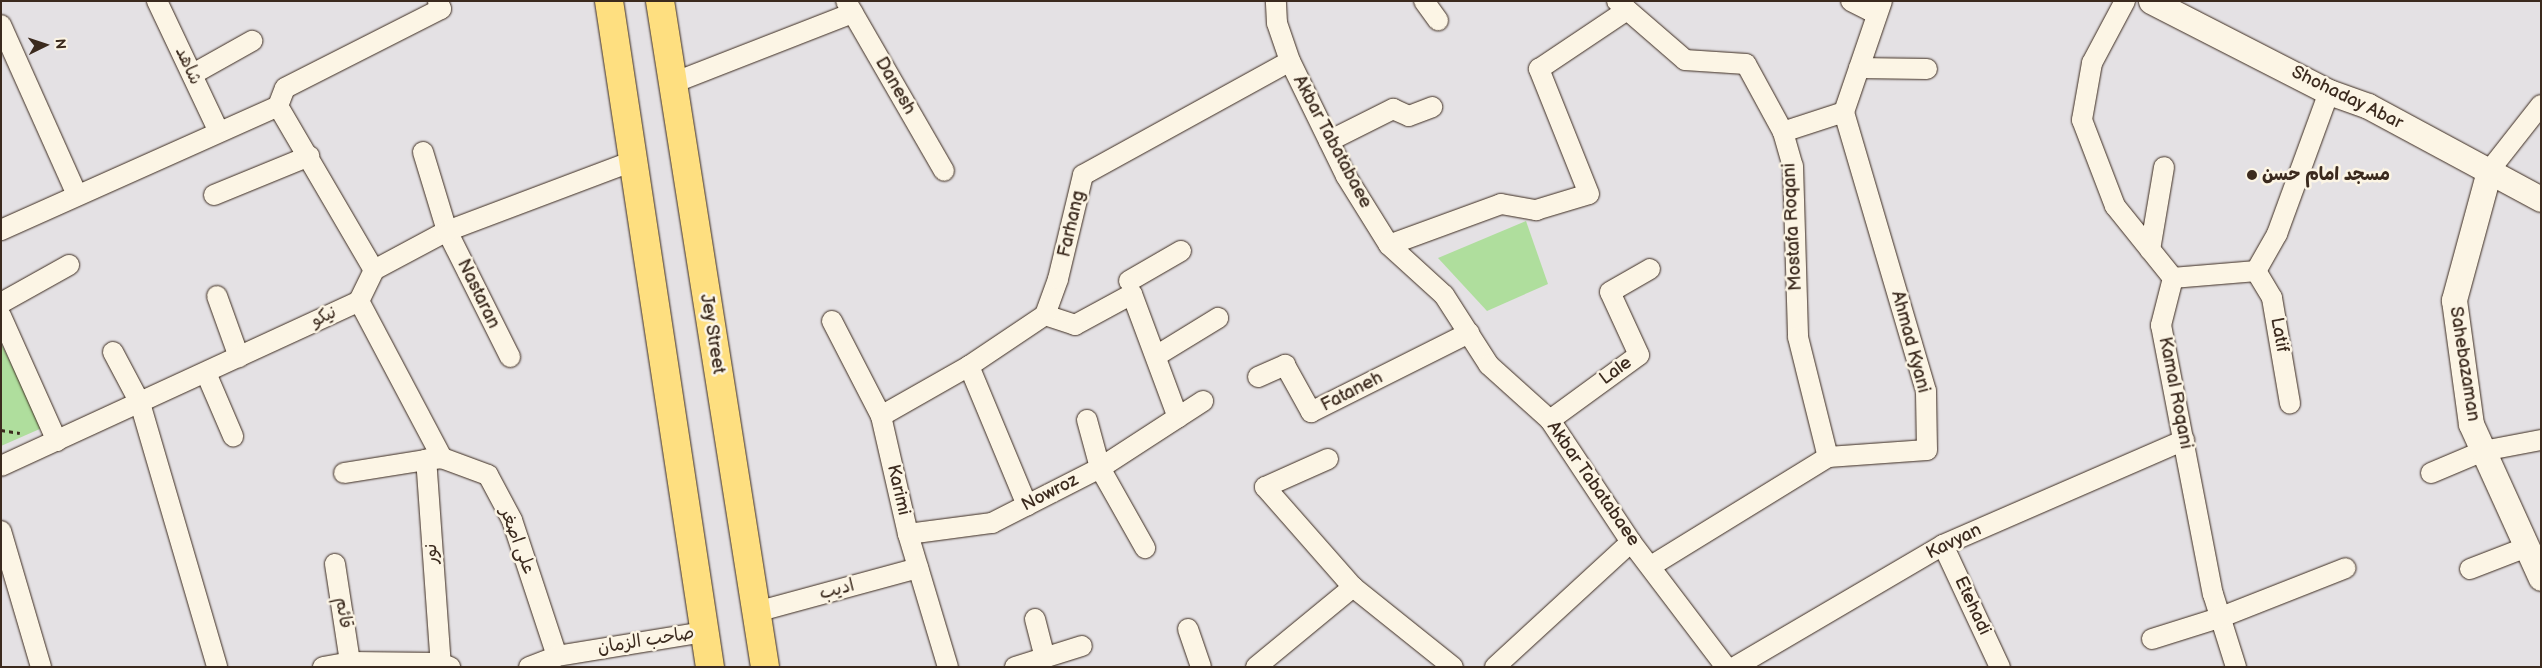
<!DOCTYPE html>
<html>
<head>
<meta charset="utf-8">
<style>
  body { margin:0 }
  #map { position:relative; width:2542px; height:668px; overflow:hidden; background:#e4e1e4; font-family:"Balsamiq Sans","Playpen Sans Arabic",sans-serif }
  div>[style] { position:absolute }
  .green>* { inset:0; background:#afde9d }
  .path>* { height:3px; margin-top:-1.5px; transform-origin:0; background:repeating-linear-gradient(90deg,#3b2a1e 0 4px,transparent 0 8px) }
  .roads { filter:drop-shadow(0 0 1px #3b2a1e) drop-shadow(0 0 1px #3b2a1e) }
  .minor>* { height:20px; margin:-10px; padding:0 10px; transform-origin:10px; border-radius:10px; background:#fcf5e5 }
  .tertiary>* { height:25px; margin:-12.5px; padding:0 12.5px; transform-origin:12.5px; border-radius:12.5px; background:#fcf5e5 }
  .primary>* { height:28px; margin:-14px; padding:0 14px; transform-origin:14px; border-radius:14px; background:#fedf80 }
  .dots>* { width:14px; height:14px; translate:-50% -50%; box-sizing:border-box; border:2px solid #fcf5e5; border-radius:50% }
  span { translate:-50% -50%; white-space:nowrap; text-align:center; line-height:1.15; -webkit-text-stroke:5px #fcf5e5; paint-order:stroke }
  .street-label { font-size:18px; color:#3b2a1e }
  .poi-label { font-size:18px; color:#3b2a1e; font-weight:700 }
  .left { translate:0 -50%; text-align:left }
  .frame { position:absolute; inset:0; border:2px solid #3b2a1e; pointer-events:none }
  .north { position:absolute; left:20px; top:20px; width:50px; height:50px; -webkit-text-stroke:4px #fcf5e5; paint-order:stroke; rotate:86deg; font-size:14px; font-weight:700; line-height:20px; text-align:center; color:#3b2a1e }
  .north::after { content:''; display:block; margin:auto; width:18px; height:22px; background:#3b2a1e; clip-path:polygon(50% 0,100% 100%,50% 72%,0 100%) }
</style>
</head>
<body>
<div id="map">
  <div class="green">
    <div style="clip-path:polygon(1526px 221px,1548px 284px,1487px 311px,1438px 258px)"></div>
    <div style="clip-path:polygon(1px 343px,42px 428px,1px 446px)"></div>
  </div>
  <div class="path">
    <div style="left:1px;top:430px;width:19px;rotate:9deg"></div>
  </div>
  <div class="roads">
    <div class="minor">
      <div style="left:157px;top:1px;width:143px;rotate:64.7deg"></div>
      <div style="left:846px;top:1px;width:196px;rotate:60deg"></div>
      <div style="left:1424px;top:1px;width:24px;rotate:54deg"></div>
      <div style="left:1617px;top:1px;width:90px;rotate:40.9deg"></div>
      <div style="left:1685px;top:60px;width:61px;rotate:3.8deg"></div>
      <div style="left:1746px;top:64px;width:77px;rotate:61.4deg"></div>
      <div style="left:1783px;top:132px;width:35px;rotate:74deg"></div>
      <div style="left:1793px;top:166px;width:171px;rotate:88.3deg"></div>
      <div style="left:1798px;top:337px;width:124px;rotate:76deg"></div>
      <div style="left:1851px;top:1px;width:29px;rotate:27deg"></div>
      <div style="left:2125px;top:1px;width:70px;rotate:118deg"></div>
      <div style="left:2092px;top:63px;width:58px;rotate:100deg"></div>
      <div style="left:2082px;top:120px;width:92px;rotate:69deg"></div>
      <div style="left:2115px;top:206px;width:92px;rotate:51.1deg"></div>
      <div style="left:2173px;top:278px;width:49px;rotate:104.3deg"></div>
      <div style="left:2161px;top:325px;width:274px;rotate:79.1deg"></div>
      <div style="left:2213px;top:594px;width:77px;rotate:72.5deg"></div>
      <div style="left:1px;top:25px;width:186px;rotate:65.9deg"></div>
      <div style="left:1290px;top:61px;width:128px;rotate:64deg"></div>
      <div style="left:1346px;top:176px;width:81px;rotate:58.1deg"></div>
      <div style="left:1389px;top:245px;width:74px;rotate:42.3deg"></div>
      <div style="left:1444px;top:295px;width:83px;rotate:57.3deg"></div>
      <div style="left:1489px;top:365px;width:82px;rotate:42deg"></div>
      <div style="left:1550px;top:420px;width:146px;rotate:56.4deg"></div>
      <div style="left:1631px;top:542px;width:157px;rotate:52.8deg"></div>
      <div style="left:1859px;top:68px;width:68px;rotate:0.8deg"></div>
      <div style="left:193px;top:74px;width:68px;rotate:-29.2deg"></div>
      <div style="left:673px;top:83px;width:193px;rotate:-21.3deg"></div>
      <div style="left:278px;top:106px;width:190px;rotate:59.7deg"></div>
      <div style="left:1783px;top:132px;width:64px;rotate:-18.2deg"></div>
      <div style="left:1329px;top:141px;width:72px;rotate:-26.6deg"></div>
      <div style="left:1393px;top:109px;width:17px;rotate:24deg"></div>
      <div style="left:1409px;top:116px;width:25px;rotate:-21deg"></div>
      <div style="left:423px;top:152px;width:83px;rotate:73.1deg"></div>
      <div style="left:447px;top:231px;width:141px;rotate:63.4deg"></div>
      <div style="left:2489px;top:171px;width:84px;rotate:-51.8deg"></div>
      <div style="left:214px;top:195px;width:103px;rotate:-22.3deg"></div>
      <div style="left:1px;top:230px;width:303px;rotate:-24.1deg"></div>
      <div style="left:278px;top:106px;width:19px;rotate:-69deg"></div>
      <div style="left:285px;top:88px;width:175px;rotate:-26.9deg"></div>
      <div style="left:441px;top:9px;width:9px;rotate:-111deg"></div>
      <div style="left:1389px;top:245px;width:119px;rotate:-20.1deg"></div>
      <div style="left:1501px;top:204px;width:36px;rotate:10deg"></div>
      <div style="left:1536px;top:210px;width:55px;rotate:-16.8deg"></div>
      <div style="left:1589px;top:194px;width:135px;rotate:-111.8deg"></div>
      <div style="left:1539px;top:69px;width:106px;rotate:-33.8deg"></div>
      <div style="left:2150px;top:250px;width:84px;rotate:-80.4deg"></div>
      <div style="left:2256px;top:271px;width:43px;rotate:-60.4deg"></div>
      <div style="left:2277px;top:234px;width:151px;rotate:-69.9deg"></div>
      <div style="left:2256px;top:271px;width:31px;rotate:59deg"></div>
      <div style="left:2272px;top:298px;width:107px;rotate:80.3deg"></div>
      <div style="left:2173px;top:278px;width:83px;rotate:-4.8deg"></div>
      <div style="left:1129px;top:281px;width:60px;rotate:-30deg"></div>
      <div style="left:217px;top:296px;width:65px;rotate:70.2deg"></div>
      <div style="left:359px;top:301px;width:178px;rotate:62.1deg"></div>
      <div style="left:1px;top:303px;width:78px;rotate:-29.2deg"></div>
      <div style="left:1045px;top:315px;width:32px;rotate:18deg"></div>
      <div style="left:1075px;top:325px;width:65px;rotate:-28.5deg"></div>
      <div style="left:1132px;top:294px;width:132px;rotate:69.6deg"></div>
      <div style="left:1px;top:316px;width:137px;rotate:65.9deg"></div>
      <div style="left:832px;top:321px;width:107px;rotate:62.7deg"></div>
      <div style="left:881px;top:416px;width:121px;rotate:77.1deg"></div>
      <div style="left:908px;top:534px;width:139px;rotate:73.3deg"></div>
      <div style="left:113px;top:352px;width:58px;rotate:62.1deg"></div>
      <div style="left:140px;top:403px;width:275px;rotate:73.7deg"></div>
      <div style="left:1156px;top:356px;width:73px;rotate:-31.5deg"></div>
      <div style="left:969px;top:366px;width:151px;rotate:67.4deg"></div>
      <div style="left:206px;top:373px;width:69px;rotate:66.8deg"></div>
      <div style="left:1258px;top:377px;width:30px;rotate:-24deg"></div>
      <div style="left:1285px;top:365px;width:54px;rotate:61deg"></div>
      <div style="left:1311px;top:412px;width:177px;rotate:-26.6deg"></div>
      <div style="left:881px;top:416px;width:101px;rotate:-29.6deg"></div>
      <div style="left:969px;top:366px;width:92px;rotate:-33.9deg"></div>
      <div style="left:1045px;top:315px;width:38px;rotate:-70deg"></div>
      <div style="left:1058px;top:279px;width:107px;rotate:-76.5deg"></div>
      <div style="left:1083px;top:175px;width:236px;rotate:-28.8deg"></div>
      <div style="left:1290px;top:61px;width:40px;rotate:-108.9deg"></div>
      <div style="left:1277px;top:23px;width:22px;rotate:-93deg"></div>
      <div style="left:1087px;top:420px;width:50px;rotate:74.8deg"></div>
      <div style="left:1100px;top:468px;width:92px;rotate:60.6deg"></div>
      <div style="left:1550px;top:420px;width:110px;rotate:-36.1deg"></div>
      <div style="left:1639px;top:355px;width:69px;rotate:-114.7deg"></div>
      <div style="left:1610px;top:292px;width:46px;rotate:-29.9deg"></div>
      <div style="left:1328px;top:459px;width:69px;rotate:156deg"></div>
      <div style="left:1265px;top:487px;width:133px;rotate:48.7deg"></div>
      <div style="left:1353px;top:587px;width:128px;rotate:38.7deg"></div>
      <div style="left:1px;top:466px;width:394px;rotate:-24.7deg"></div>
      <div style="left:359px;top:301px;width:34px;rotate:-64deg"></div>
      <div style="left:374px;top:270px;width:83px;rotate:-28.1deg"></div>
      <div style="left:447px;top:231px;width:199px;rotate:-20.6deg"></div>
      <div style="left:344px;top:473px;width:83px;rotate:-9deg"></div>
      <div style="left:2431px;top:473px;width:56px;rotate:-22.9deg"></div>
      <div style="left:2483px;top:451px;width:59px;rotate:-10.7deg"></div>
      <div style="left:1px;top:531px;width:142px;rotate:73.6deg"></div>
      <div style="left:908px;top:534px;width:85px;rotate:-7.5deg"></div>
      <div style="left:992px;top:523px;width:121px;rotate:-27deg"></div>
      <div style="left:1100px;top:468px;width:123px;rotate:-33deg"></div>
      <div style="left:1943px;top:545px;width:135px;rotate:65deg"></div>
      <div style="left:335px;top:564px;width:99px;rotate:81.3deg"></div>
      <div style="left:1651px;top:566px;width:208px;rotate:-31.6deg"></div>
      <div style="left:1828px;top:457px;width:99px;rotate:-4deg"></div>
      <div style="left:1927px;top:450px;width:59px;rotate:-91deg"></div>
      <div style="left:1926px;top:391px;width:291px;rotate:-106.4deg"></div>
      <div style="left:1844px;top:112px;width:117px;rotate:-71.1deg"></div>
      <div style="left:2470px;top:569px;width:61px;rotate:-21.1deg"></div>
      <div style="left:756px;top:612px;width:168px;rotate:-15.2deg"></div>
      <div style="left:1035px;top:619px;width:40px;rotate:75.6deg"></div>
      <div style="left:1188px;top:629px;width:40px;rotate:71.1deg"></div>
      <div style="left:2152px;top:639px;width:70px;rotate:-17.4deg"></div>
      <div style="left:2219px;top:618px;width:136px;rotate:-21.5deg"></div>
      <div style="left:323px;top:667px;width:27px;rotate:-10deg"></div>
      <div style="left:350px;top:662px;width:89px;rotate:0.6deg"></div>
      <div style="left:439px;top:663px;width:12px;rotate:20deg"></div>
      <div style="left:441px;top:667px;width:208px;rotate:-94.1deg"></div>
      <div style="left:426px;top:460px;width:16px;rotate:-7deg"></div>
      <div style="left:442px;top:458px;width:49px;rotate:20.3deg"></div>
      <div style="left:488px;top:475px;width:51px;rotate:61.9deg"></div>
      <div style="left:512px;top:520px;width:143px;rotate:71.7deg"></div>
      <div style="left:529px;top:667px;width:30px;rotate:-21deg"></div>
      <div style="left:557px;top:656px;width:149px;rotate:-9.3deg"></div>
      <div style="left:1015px;top:667px;width:70px;rotate:-17.4deg"></div>
      <div style="left:1256px;top:667px;width:126px;rotate:-39.5deg"></div>
      <div style="left:1495px;top:667px;width:185px;rotate:-42.6deg"></div>
      <div style="left:1735px;top:667px;width:241px;rotate:-30.4deg"></div>
      <div style="left:1943px;top:545px;width:263px;rotate:-23.5deg"></div>
    </div>
    <div class="tertiary">
      <div style="left:2151px;top:1px;width:200px;rotate:27.1deg"></div>
      <div style="left:2329px;top:92px;width:41px;rotate:19.7deg"></div>
      <div style="left:2368px;top:106px;width:196px;rotate:28.3deg"></div>
      <div style="left:2489px;top:171px;width:134px;rotate:105.2deg"></div>
      <div style="left:2454px;top:300px;width:125px;rotate:82.2deg"></div>
      <div style="left:2471px;top:424px;width:169px;rotate:65.6deg"></div>
    </div>
    <div class="primary">
      <div style="left:609px;top:1px;width:674px;rotate:81.38deg"></div>
      <div style="left:660px;top:1px;width:674px;rotate:81.04deg"></div>
    </div>
  </div>
  <div class="dots">
    <div style="left:2252px;top:175px;background:#3b2a1e"></div>
  </div>
  <div class="street-label">
    <span style="left:188px;top:66px;rotate:65deg">شاهد</span>
    <span style="left:895px;top:86px;rotate:60deg">Danesh</span>
    <span style="left:2347px;top:98px;rotate:26deg">Shohaday Abar</span>
    <span style="left:1332px;top:142px;rotate:62deg">Akbar Tabatabaee</span>
    <span style="left:1072px;top:224px;rotate:-77deg">Farhang</span>
    <span style="left:1793px;top:227px;rotate:-93deg">Mostafa Roqani</span>
    <span style="left:478px;top:294px;rotate:64deg">Nastaran</span>
    <span style="left:324px;top:317px;rotate:-25deg">نیکو</span>
    <span style="left:712px;top:334px;rotate:81deg">Jey Street</span>
    <span style="left:2279px;top:335px;rotate:80deg">Latif</span>
    <span style="left:1910px;top:342px;rotate:75deg">Ahmad Kyani</span>
    <span style="left:2464px;top:364px;rotate:81deg">Sahebazaman</span>
    <span style="left:1616px;top:371px;rotate:-36deg">Lale</span>
    <span style="left:1352px;top:392px;rotate:-27deg">Fataneh</span>
    <span style="left:2175px;top:393px;rotate:79deg">Kamal Roqani</span>
    <span style="left:1593px;top:484px;rotate:55deg">Akbar Tabatabaee</span>
    <span style="left:898px;top:490px;rotate:77deg">Karimi</span>
    <span style="left:1050px;top:493px;rotate:-27deg">Nowroz</span>
    <span style="left:517px;top:541px;rotate:69deg">علی اصغر</span>
    <span style="left:1954px;top:542px;rotate:-26deg">Kavyan</span>
    <span style="left:432px;top:554px;rotate:-94deg">نور</span>
    <span style="left:837px;top:590px;rotate:-15deg">ادیب</span>
    <span style="left:1972px;top:606px;rotate:65deg">Etehadi</span>
    <span style="left:343px;top:613px;rotate:81deg">قائم</span>
    <span style="left:646px;top:641px;rotate:-9deg">صاحب الزمان</span>
  </div>
  <div class="poi-label">
    <span class="left" style="left:2262px;top:175px">مسجد امام حسن</span>
  </div>
  <div class="frame"></div>
  <div class="north">N</div>
</div>
</body>
</html>
